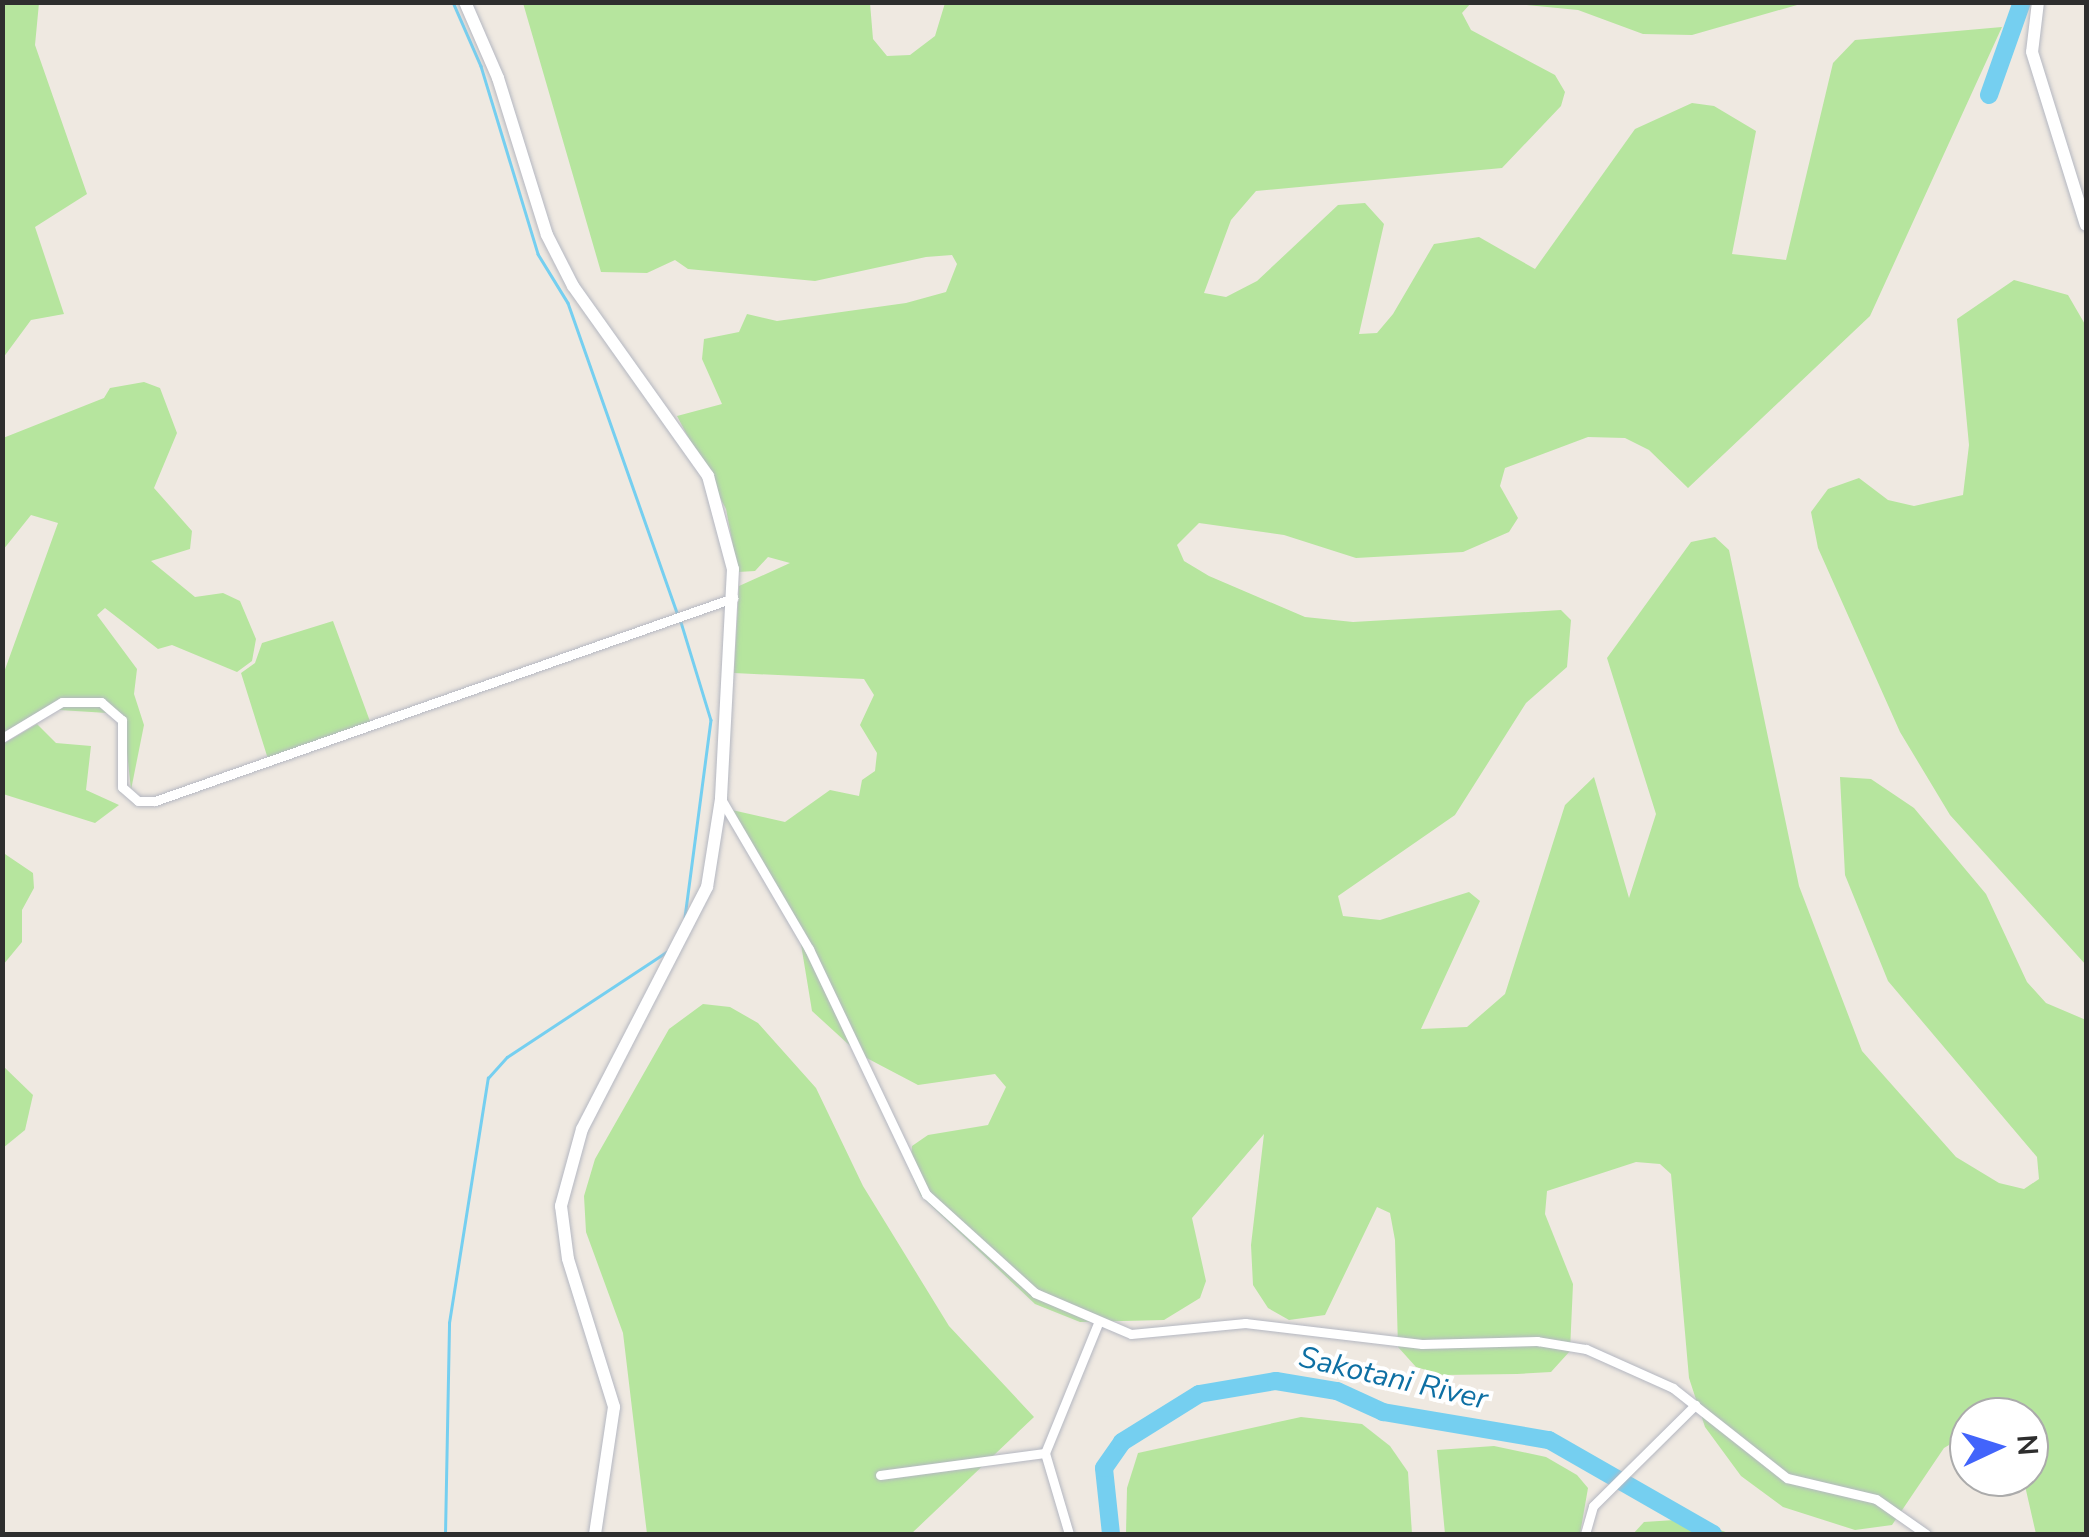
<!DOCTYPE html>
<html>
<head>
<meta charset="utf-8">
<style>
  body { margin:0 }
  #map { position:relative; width:2089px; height:1537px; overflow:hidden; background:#efe9e1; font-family:"Nunito Sans",sans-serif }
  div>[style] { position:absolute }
  .green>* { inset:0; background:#b6e59e }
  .stream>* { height:2.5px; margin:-1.25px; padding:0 1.25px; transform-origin:1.25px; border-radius:1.25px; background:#75cff0 }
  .river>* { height:18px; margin:-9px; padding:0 9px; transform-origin:9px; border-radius:9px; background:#75cff0 }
  .roads { filter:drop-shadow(0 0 2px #b4b7c1) drop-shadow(0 0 2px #b4b7c1) }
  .minor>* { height:9px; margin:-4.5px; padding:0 4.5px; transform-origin:4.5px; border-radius:4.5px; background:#fff }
  .secondary>* { height:12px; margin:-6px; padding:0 6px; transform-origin:6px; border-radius:6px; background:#fff }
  span { translate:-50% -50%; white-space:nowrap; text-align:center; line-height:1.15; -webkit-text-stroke:8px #fff; paint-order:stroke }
  .water-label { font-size:30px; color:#0d6fa3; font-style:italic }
  .frame { position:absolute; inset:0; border:5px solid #2e2e2e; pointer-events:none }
  .north { position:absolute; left:1949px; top:1397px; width:100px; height:100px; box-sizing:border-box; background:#fff; border:2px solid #ababab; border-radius:50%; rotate:86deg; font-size:28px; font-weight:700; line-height:40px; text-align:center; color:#2e2e2e }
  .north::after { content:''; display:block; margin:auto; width:35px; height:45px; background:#4264fb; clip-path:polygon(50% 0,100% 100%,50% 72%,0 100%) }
</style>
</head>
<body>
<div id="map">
  <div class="green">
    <div style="clip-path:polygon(2px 3px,39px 3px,35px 45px,87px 194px,35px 227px,64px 314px,31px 320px,3px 358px)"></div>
    <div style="clip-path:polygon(523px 3px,870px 3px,873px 39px,887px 56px,910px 55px,935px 36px,945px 3px,1471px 3px,1462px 13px,1471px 30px,1555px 75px,1565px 92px,1561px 106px,1502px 168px,1256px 191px,1231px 220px,1204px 293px,1226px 297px,1257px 281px,1338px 205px,1365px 203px,1384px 224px,1359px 334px,1377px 333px,1393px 314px,1434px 244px,1479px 237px,1535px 269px,1635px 129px,1692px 103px,1714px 106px,1756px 131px,1732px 254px,1786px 260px,1833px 63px,1855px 40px,2002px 27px,1870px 316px,1688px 488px,1649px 450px,1625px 438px,1588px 437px,1505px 468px,1500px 486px,1518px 518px,1509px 532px,1463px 552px,1356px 558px,1284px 535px,1199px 523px,1177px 545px,1184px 561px,1209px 576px,1305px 617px,1353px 622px,1561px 610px,1571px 620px,1567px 667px,1526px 703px,1455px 815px,1338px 896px,1343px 916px,1380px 920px,1469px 892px,1480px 901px,1421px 1029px,1467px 1027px,1505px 994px,1565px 805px,1594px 777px,1629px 898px,1656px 814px,1607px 658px,1691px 542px,1715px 537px,1729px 550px,1799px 886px,1862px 1051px,1956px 1157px,1999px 1183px,2024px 1189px,2039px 1179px,2037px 1157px,1888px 981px,1845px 875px,1840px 777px,1871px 779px,1914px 808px,1986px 894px,2027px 982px,2046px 1003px,2086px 1020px,2086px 1534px,2036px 1534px,2023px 1477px,2029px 1477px,2029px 1417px,1969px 1417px,1969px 1433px,1944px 1448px,1892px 1525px,1855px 1530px,1783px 1507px,1741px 1476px,1705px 1427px,1689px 1378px,1671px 1174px,1660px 1164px,1636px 1162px,1547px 1191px,1545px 1214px,1573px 1284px,1570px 1351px,1551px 1372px,1517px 1374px,1443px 1375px,1416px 1367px,1398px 1347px,1395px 1240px,1390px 1213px,1377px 1207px,1325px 1315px,1289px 1320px,1268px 1308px,1253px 1285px,1251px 1245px,1264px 1134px,1192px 1218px,1206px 1281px,1200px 1298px,1164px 1320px,1080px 1322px,1035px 1304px,921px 1196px,910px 1170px,912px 1146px,928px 1135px,988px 1125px,1006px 1087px,995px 1074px,918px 1085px,859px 1054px,812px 1011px,798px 926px,732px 810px,785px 822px,830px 790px,859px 796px,862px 780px,875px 771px,877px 753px,860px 725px,874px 695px,864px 679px,734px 673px,739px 586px,790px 563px,768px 557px,755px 571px,738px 572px,726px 509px,677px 416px,722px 404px,702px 359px,704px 339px,739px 332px,747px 314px,777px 321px,906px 303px,946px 292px,957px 264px,952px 255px,926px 257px,815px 281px,688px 269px,675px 260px,647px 273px,601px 272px)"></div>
    <div style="clip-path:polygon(1506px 3px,1804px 2px,1804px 3px,1692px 35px,1643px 34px,1578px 10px)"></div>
    <div style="clip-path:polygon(2014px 280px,2068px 295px,2086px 326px,2086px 965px,1950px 815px,1900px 732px,1818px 548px,1811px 512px,1828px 489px,1859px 478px,1888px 500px,1914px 506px,1963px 495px,1969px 445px,1957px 319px)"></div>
    <div style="clip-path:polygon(144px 382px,160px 388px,177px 433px,154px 488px,192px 531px,190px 549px,151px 561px,195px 597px,223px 593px,240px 601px,256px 639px,252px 661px,237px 672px,172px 645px,158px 649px,105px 608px,97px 615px,137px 669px,134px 694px,144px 725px,131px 790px,123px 714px,44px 709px,3px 733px,3px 675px,58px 523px,31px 515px,3px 550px,3px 438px,104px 398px,110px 388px)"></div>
    <div style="clip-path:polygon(333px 621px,371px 724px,268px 759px,241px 673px,255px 663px,262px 643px)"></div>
    <div style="clip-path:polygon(37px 724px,56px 743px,91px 746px,86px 790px,119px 805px,95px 823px,3px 794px,3px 744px)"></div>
    <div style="clip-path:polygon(2px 852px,33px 873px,34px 888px,22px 910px,22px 942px,3px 965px)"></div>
    <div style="clip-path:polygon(703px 1004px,730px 1007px,758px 1023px,816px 1088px,863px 1186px,949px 1326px,1034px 1417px,911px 1534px,647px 1534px,623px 1333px,586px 1232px,584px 1196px,595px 1159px,669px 1029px)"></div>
    <div style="clip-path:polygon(2px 1065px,33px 1095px,25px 1130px,3px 1148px)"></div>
    <div style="clip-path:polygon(1301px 1417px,1362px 1424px,1390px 1446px,1408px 1472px,1412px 1534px,1126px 1534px,1127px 1488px,1138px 1453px)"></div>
    <div style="clip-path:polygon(1494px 1446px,1546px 1457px,1577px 1475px,1588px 1488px,1580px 1534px,1445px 1534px,1437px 1450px)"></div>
    <div style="clip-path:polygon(1690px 1519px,1731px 1534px,1633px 1534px,1644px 1522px)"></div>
  </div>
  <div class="stream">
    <div style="left:453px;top:2px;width:70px;rotate:66.4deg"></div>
    <div style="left:481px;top:66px;width:196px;rotate:73.1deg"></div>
    <div style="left:538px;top:254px;width:57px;rotate:58.5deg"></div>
    <div style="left:568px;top:303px;width:331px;rotate:70.6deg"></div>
    <div style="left:681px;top:622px;width:102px;rotate:73deg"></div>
    <div style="left:711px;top:720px;width:199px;rotate:97.5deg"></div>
    <div style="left:445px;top:1534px;width:211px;rotate:-88.9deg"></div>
    <div style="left:449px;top:1323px;width:248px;rotate:-81deg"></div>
    <div style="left:488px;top:1078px;width:28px;rotate:-48deg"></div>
    <div style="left:507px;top:1057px;width:193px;rotate:-33.4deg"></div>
  </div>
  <div class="river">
    <div style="left:1989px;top:95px;width:99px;rotate:-70.5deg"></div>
    <div style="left:1111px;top:1534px;width:66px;rotate:-96.1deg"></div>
    <div style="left:1104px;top:1468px;width:32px;rotate:-55deg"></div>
    <div style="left:1122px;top:1442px;width:91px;rotate:-31.9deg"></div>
    <div style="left:1199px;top:1394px;width:78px;rotate:-9.6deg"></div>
    <div style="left:1276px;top:1381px;width:62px;rotate:9.3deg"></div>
    <div style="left:1337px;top:1391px;width:51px;rotate:24.5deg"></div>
    <div style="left:1383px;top:1412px;width:168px;rotate:9.6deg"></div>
    <div style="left:1549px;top:1440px;width:189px;rotate:29.8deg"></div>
  </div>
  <div class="roads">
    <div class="minor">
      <div style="left:2px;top:738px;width:70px;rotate:-31deg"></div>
      <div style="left:62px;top:702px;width:39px"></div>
      <div style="left:101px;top:702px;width:28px;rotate:41deg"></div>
      <div style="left:122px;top:720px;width:67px;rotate:90deg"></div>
      <div style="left:122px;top:787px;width:21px;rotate:41deg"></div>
      <div style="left:138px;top:801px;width:17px"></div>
      <div style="left:155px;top:801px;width:613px;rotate:-19.35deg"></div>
      <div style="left:721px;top:799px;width:174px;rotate:59.6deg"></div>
      <div style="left:809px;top:949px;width:272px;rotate:64.5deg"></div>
      <div style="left:926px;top:1194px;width:147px;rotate:42.2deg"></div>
      <div style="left:1035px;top:1293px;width:104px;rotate:23.1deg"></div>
      <div style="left:1131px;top:1334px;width:115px;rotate:-5.5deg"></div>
      <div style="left:1245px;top:1323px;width:178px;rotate:6.8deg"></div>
      <div style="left:1422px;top:1344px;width:115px;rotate:-1.5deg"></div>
      <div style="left:1537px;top:1341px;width:50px;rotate:9.3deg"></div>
      <div style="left:1586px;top:1349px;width:95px;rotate:24.1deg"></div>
      <div style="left:1673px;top:1388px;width:145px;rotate:38.3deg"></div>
      <div style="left:1787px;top:1478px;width:91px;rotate:13.3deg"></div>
      <div style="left:1876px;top:1499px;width:61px;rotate:35deg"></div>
      <div style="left:880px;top:1475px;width:166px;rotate:-7.6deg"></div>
      <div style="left:1069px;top:1534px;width:84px;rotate:-106.5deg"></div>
      <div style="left:1045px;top:1453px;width:140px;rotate:-67.8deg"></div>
      <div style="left:1585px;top:1534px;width:29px;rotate:-74deg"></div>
      <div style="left:1593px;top:1506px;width:144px;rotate:-44.7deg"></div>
    </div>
    <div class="secondary">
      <div style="left:465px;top:2px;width:83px;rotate:66.5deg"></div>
      <div style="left:498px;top:78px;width:164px;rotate:72.7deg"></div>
      <div style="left:547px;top:235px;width:57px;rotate:63deg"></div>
      <div style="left:573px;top:286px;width:233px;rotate:54.6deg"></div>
      <div style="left:708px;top:476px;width:96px;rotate:75deg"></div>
      <div style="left:733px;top:569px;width:230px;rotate:93deg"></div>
      <div style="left:721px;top:799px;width:89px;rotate:99deg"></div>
      <div style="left:707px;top:887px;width:272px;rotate:117.3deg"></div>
      <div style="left:582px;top:1129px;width:80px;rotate:105.3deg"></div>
      <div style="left:561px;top:1206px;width:53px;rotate:82.5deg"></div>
      <div style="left:568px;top:1259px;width:155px;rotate:72.7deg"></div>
      <div style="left:614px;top:1407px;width:128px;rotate:98.5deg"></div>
      <div style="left:2038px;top:2px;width:50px;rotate:96.8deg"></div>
      <div style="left:2032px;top:52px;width:181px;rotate:72.7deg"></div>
    </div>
  </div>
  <div class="water-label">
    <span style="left:1393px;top:1379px;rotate:13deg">Sakotani River</span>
  </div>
  <div class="frame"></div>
  <div class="north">N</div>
</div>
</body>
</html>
